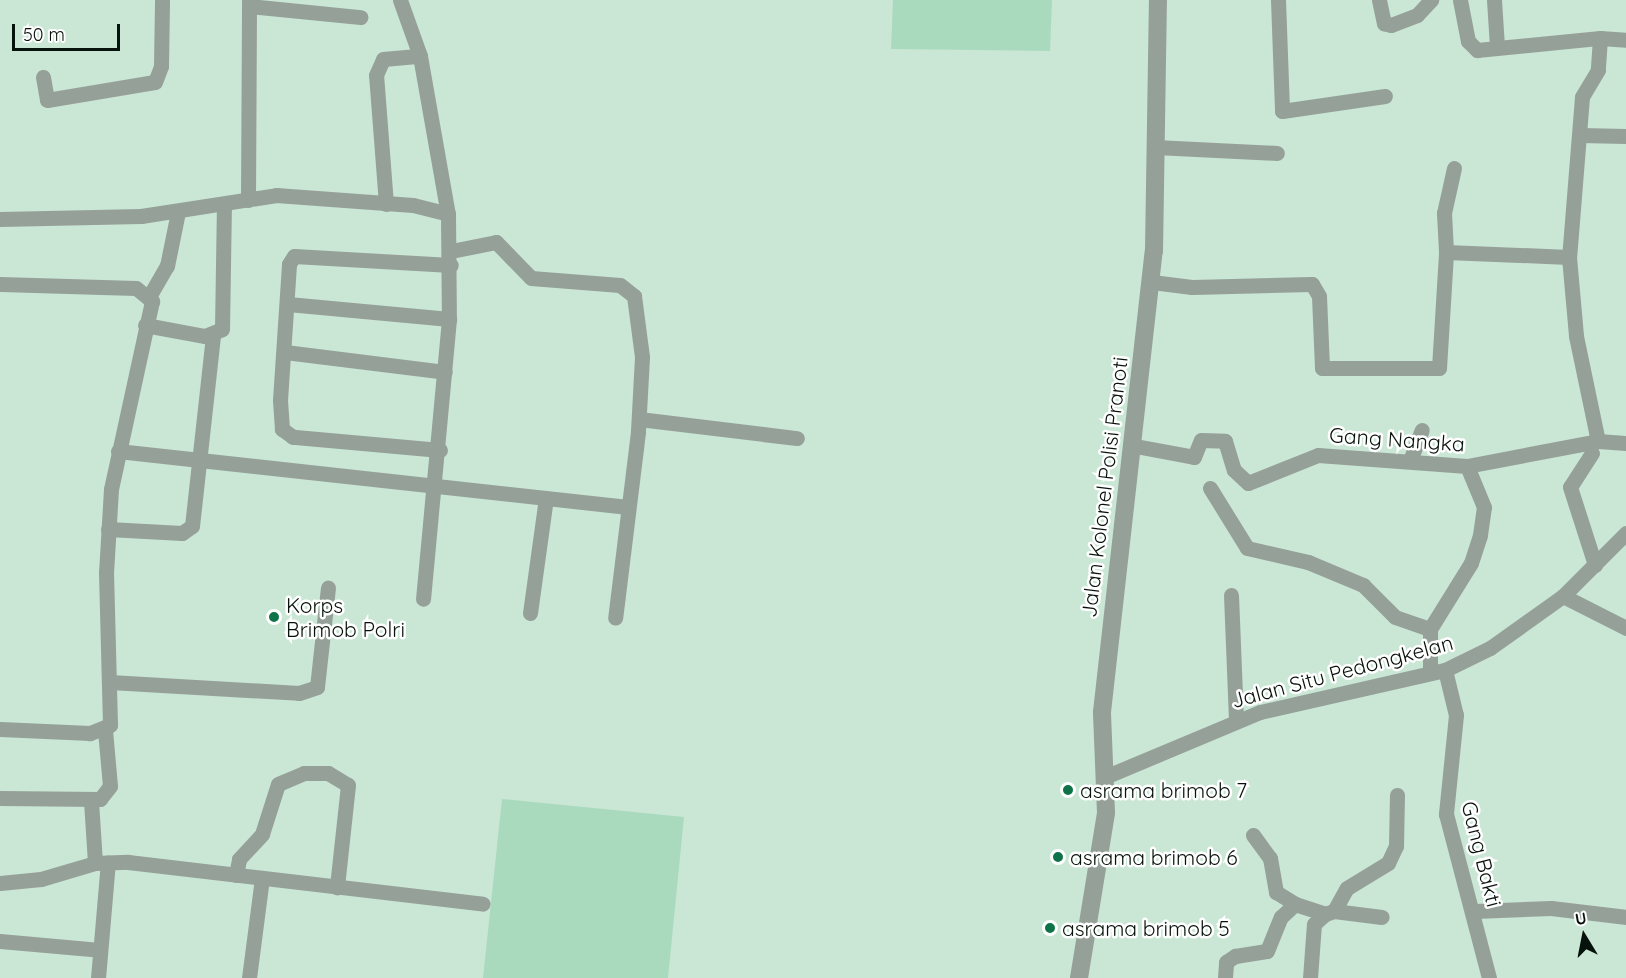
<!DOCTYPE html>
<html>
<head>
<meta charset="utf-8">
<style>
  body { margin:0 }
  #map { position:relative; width:1626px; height:978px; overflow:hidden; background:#cae6d5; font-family:Quicksand,sans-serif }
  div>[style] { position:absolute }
  .green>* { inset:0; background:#aadabe }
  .minor>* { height:15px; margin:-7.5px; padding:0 7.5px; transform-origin:7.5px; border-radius:7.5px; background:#95a099 }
  .tertiary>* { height:18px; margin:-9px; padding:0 9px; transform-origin:9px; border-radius:9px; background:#95a099 }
  .dots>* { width:16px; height:16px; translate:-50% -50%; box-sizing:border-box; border:3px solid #fff; border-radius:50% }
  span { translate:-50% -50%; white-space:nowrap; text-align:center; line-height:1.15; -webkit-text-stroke:5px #fff; paint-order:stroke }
  .street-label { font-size:21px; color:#08120c }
  .poi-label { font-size:21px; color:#08120c }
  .left { translate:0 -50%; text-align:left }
  .north { position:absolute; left:1554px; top:906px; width:60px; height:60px; -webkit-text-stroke:4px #fff; paint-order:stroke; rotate:350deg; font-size:16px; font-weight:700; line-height:24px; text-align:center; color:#08120c }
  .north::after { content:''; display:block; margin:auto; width:21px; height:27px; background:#08120c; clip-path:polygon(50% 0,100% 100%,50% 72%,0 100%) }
  .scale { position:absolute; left:12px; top:24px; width:108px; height:27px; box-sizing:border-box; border:3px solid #08120c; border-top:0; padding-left:8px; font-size:18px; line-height:21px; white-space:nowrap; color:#08120c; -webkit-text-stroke:4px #fff; paint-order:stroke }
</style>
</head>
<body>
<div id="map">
  <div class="green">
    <div style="clip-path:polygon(893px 0,1052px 0,1050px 51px,891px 49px)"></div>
    <div style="clip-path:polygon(502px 799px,684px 817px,668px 978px,483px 978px)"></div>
  </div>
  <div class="minor">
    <div style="left:400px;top:0;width:59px;rotate:70.3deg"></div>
    <div style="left:420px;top:56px;width:160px;rotate:80deg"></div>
    <div style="left:1278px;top:0;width:111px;rotate:87.9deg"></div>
    <div style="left:1282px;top:111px;width:104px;rotate:-8.3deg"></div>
    <div style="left:1379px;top:0;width:24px;rotate:78deg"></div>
    <div style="left:1384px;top:23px;width:7px;rotate:16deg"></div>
    <div style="left:1391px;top:25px;width:28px;rotate:-21deg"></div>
    <div style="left:1417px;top:15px;width:21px;rotate:-47deg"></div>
    <div style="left:1460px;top:0;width:42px;rotate:79deg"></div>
    <div style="left:1468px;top:41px;width:13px;rotate:45deg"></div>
    <div style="left:1477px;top:50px;width:124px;rotate:-5.6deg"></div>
    <div style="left:1600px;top:38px;width:32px;rotate:94deg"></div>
    <div style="left:1598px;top:70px;width:31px;rotate:121deg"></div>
    <div style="left:1582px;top:97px;width:161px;rotate:94.6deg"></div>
    <div style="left:1569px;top:257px;width:79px;rotate:84.9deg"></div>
    <div style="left:1576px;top:336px;width:107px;rotate:78.2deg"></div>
    <div style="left:1494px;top:0;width:47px;rotate:86.3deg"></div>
    <div style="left:249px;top:6px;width:112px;rotate:5.7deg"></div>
    <div style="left:1600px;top:38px;width:26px;rotate:4deg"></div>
    <div style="left:43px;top:77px;width:23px;rotate:80deg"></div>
    <div style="left:47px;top:100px;width:109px;rotate:-9.5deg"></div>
    <div style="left:155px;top:82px;width:17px;rotate:-69deg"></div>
    <div style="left:161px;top:66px;width:66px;rotate:-89.1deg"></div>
    <div style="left:1580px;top:135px;width:46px;rotate:1.2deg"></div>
    <div style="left:1155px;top:147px;width:122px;rotate:2.8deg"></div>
    <div style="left:1454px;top:168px;width:46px;rotate:102.5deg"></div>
    <div style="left:1444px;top:213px;width:39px;rotate:87deg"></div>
    <div style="left:1446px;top:252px;width:123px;rotate:2.3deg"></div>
    <div style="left:248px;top:200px;width:200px;rotate:-89.7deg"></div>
    <div style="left:386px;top:204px;width:129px;rotate:-94.4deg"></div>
    <div style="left:376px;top:75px;width:17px;rotate:-66deg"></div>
    <div style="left:383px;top:59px;width:37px;rotate:-5deg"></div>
    <div style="left:0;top:219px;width:141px;rotate:-1.2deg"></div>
    <div style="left:141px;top:216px;width:137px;rotate:-8.8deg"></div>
    <div style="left:276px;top:195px;width:137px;rotate:4.2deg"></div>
    <div style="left:413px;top:205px;width:36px;rotate:14deg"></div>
    <div style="left:448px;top:214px;width:105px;rotate:89.5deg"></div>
    <div style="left:449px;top:319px;width:281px;rotate:95.3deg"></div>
    <div style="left:451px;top:251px;width:46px;rotate:-11.3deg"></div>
    <div style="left:496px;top:242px;width:50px;rotate:45.8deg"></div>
    <div style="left:531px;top:278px;width:89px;rotate:4.5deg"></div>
    <div style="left:620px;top:285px;width:18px;rotate:38deg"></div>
    <div style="left:634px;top:296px;width:62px;rotate:82.5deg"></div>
    <div style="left:642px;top:357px;width:75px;rotate:93.1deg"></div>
    <div style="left:638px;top:432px;width:187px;rotate:97deg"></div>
    <div style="left:1152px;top:282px;width:40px;rotate:7.1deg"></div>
    <div style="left:1192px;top:287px;width:120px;rotate:-1.4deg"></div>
    <div style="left:1312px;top:284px;width:14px;rotate:60deg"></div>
    <div style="left:1319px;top:296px;width:72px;rotate:87.6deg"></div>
    <div style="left:1322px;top:368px;width:117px"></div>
    <div style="left:1439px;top:368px;width:116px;rotate:-86.5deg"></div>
    <div style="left:0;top:284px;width:136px;rotate:1.7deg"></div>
    <div style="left:136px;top:288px;width:21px;rotate:39deg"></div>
    <div style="left:152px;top:301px;width:192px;rotate:102.3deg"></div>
    <div style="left:111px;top:489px;width:83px;rotate:93.4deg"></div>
    <div style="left:106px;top:572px;width:153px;rotate:88.5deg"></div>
    <div style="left:110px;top:725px;width:22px;rotate:158deg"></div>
    <div style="left:90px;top:733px;width:90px;rotate:-177.5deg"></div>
    <div style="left:150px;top:295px;width:34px;rotate:-60deg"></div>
    <div style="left:167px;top:266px;width:55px;rotate:-78.5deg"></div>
    <div style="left:288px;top:304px;width:162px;rotate:5.3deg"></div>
    <div style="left:145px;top:325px;width:61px;rotate:10.4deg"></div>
    <div style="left:205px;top:336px;width:18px;rotate:-22deg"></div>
    <div style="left:222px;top:329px;width:124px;rotate:-89.1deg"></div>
    <div style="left:285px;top:352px;width:161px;rotate:7.1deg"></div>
    <div style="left:639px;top:419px;width:159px;rotate:6.9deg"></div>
    <div style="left:1130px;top:445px;width:65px;rotate:10.6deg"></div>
    <div style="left:1194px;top:457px;width:18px;rotate:-68deg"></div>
    <div style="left:1201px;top:440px;width:24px;rotate:2deg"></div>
    <div style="left:1225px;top:441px;width:30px;rotate:73deg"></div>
    <div style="left:1234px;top:470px;width:19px;rotate:43deg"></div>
    <div style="left:1248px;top:483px;width:75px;rotate:-21.8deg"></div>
    <div style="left:1318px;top:455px;width:149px;rotate:4.2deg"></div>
    <div style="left:1467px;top:466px;width:133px;rotate:-10.8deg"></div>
    <div style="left:1598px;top:441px;width:28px;rotate:4deg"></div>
    <div style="left:440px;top:450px;width:148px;rotate:-174.9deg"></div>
    <div style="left:293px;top:437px;width:14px;rotate:-144deg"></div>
    <div style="left:282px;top:429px;width:29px;rotate:-94deg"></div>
    <div style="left:280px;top:400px;width:136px;rotate:-86.2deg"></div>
    <div style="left:289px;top:264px;width:9px;rotate:-58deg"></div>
    <div style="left:294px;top:256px;width:157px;rotate:3.3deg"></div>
    <div style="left:118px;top:451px;width:513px;rotate:6.27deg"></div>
    <div style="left:1592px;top:453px;width:40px;rotate:122.9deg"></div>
    <div style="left:1570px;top:487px;width:82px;rotate:72.2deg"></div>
    <div style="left:1411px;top:458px;width:30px;rotate:-69deg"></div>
    <div style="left:1210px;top:488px;width:70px;rotate:58.3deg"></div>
    <div style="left:1247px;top:548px;width:63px;rotate:12.9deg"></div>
    <div style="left:1308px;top:562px;width:60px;rotate:22.7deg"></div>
    <div style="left:1363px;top:585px;width:45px;rotate:45deg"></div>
    <div style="left:1395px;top:617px;width:37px;rotate:19deg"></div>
    <div style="left:108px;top:529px;width:74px;rotate:3.1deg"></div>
    <div style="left:182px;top:533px;width:12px;rotate:-35deg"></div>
    <div style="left:192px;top:526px;width:191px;rotate:-83.7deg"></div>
    <div style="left:1231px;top:595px;width:125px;rotate:87.7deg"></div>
    <div style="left:1563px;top:596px;width:71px;rotate:26.9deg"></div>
    <div style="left:530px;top:613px;width:116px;rotate:-82.1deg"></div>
    <div style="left:1445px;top:670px;width:46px;rotate:76.3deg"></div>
    <div style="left:1456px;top:715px;width:100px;rotate:95.8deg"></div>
    <div style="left:1446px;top:814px;width:170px;rotate:75.3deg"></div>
    <div style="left:1430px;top:672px;width:43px;rotate:-90deg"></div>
    <div style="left:1430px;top:629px;width:78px;rotate:-58.2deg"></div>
    <div style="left:1471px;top:563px;width:29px;rotate:-72deg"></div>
    <div style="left:1480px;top:535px;width:28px;rotate:-82deg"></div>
    <div style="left:1484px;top:507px;width:44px;rotate:-112.5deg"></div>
    <div style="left:110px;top:682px;width:189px;rotate:3.3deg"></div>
    <div style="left:299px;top:693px;width:19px;rotate:-18deg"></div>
    <div style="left:317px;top:687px;width:100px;rotate:-83.7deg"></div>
    <div style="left:1107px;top:776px;width:166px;rotate:-22.7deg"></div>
    <div style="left:1260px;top:712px;width:190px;rotate:-12.8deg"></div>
    <div style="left:1445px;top:670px;width:50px;rotate:-26.1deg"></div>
    <div style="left:1490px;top:648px;width:90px;rotate:-35.5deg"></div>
    <div style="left:1563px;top:596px;width:89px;rotate:-45deg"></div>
    <div style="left:0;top:798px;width:100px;rotate:0.6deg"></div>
    <div style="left:100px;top:799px;width:16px;rotate:-52deg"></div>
    <div style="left:110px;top:786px;width:56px;rotate:-95.1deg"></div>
    <div style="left:91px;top:801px;width:62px;rotate:86.3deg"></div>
    <div style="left:1253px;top:835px;width:29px;rotate:54deg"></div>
    <div style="left:1270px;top:858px;width:35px;rotate:80deg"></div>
    <div style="left:1276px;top:892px;width:22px;rotate:32deg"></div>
    <div style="left:236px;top:875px;width:16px;rotate:-79deg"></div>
    <div style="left:239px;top:859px;width:34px;rotate:-47deg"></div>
    <div style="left:262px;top:834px;width:52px;rotate:-72.3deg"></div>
    <div style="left:278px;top:784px;width:28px;rotate:-23deg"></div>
    <div style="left:304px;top:773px;width:24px"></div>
    <div style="left:328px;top:773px;width:23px;rotate:31deg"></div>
    <div style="left:348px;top:785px;width:103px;rotate:96.2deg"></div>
    <div style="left:0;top:883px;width:41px;rotate:-5.6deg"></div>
    <div style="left:41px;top:879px;width:56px;rotate:-16.5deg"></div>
    <div style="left:95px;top:863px;width:33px;rotate:-2deg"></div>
    <div style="left:128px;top:862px;width:357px;rotate:6.7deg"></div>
    <div style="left:1334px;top:911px;width:48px;rotate:7.1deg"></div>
    <div style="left:1475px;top:911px;width:76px;rotate:-2.3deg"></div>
    <div style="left:1551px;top:908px;width:76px;rotate:6.8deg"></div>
    <div style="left:0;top:941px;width:100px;rotate:5.1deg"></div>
    <div style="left:98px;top:978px;width:116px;rotate:-85.1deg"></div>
    <div style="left:249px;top:978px;width:101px;rotate:-82.6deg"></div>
    <div style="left:1225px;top:978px;width:16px;rotate:-86deg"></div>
    <div style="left:1226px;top:962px;width:11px;rotate:-34deg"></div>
    <div style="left:1235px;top:956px;width:32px;rotate:-9deg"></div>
    <div style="left:1267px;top:951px;width:37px;rotate:-68deg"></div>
    <div style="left:1281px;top:917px;width:19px;rotate:-43deg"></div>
    <div style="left:1295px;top:904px;width:32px;rotate:18deg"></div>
    <div style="left:1325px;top:914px;width:9px;rotate:-18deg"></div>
    <div style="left:1334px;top:911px;width:26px;rotate:-61deg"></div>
    <div style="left:1347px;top:888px;width:48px;rotate:-31.4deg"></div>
    <div style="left:1388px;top:863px;width:19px;rotate:-65deg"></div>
    <div style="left:1396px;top:846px;width:51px;rotate:-88.9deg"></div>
    <div style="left:1310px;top:978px;width:54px;rotate:-85.8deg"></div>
    <div style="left:1314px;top:924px;width:15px;rotate:-42deg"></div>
  </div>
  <div class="tertiary">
    <div style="left:1079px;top:978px;width:167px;rotate:-80.7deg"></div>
    <div style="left:1106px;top:813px;width:101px;rotate:-92.3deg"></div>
    <div style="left:1102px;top:712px;width:464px;rotate:-83.6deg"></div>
    <div style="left:1154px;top:251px;width:251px;rotate:-89.1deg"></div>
  </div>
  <div class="dots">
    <div style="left:274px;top:617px;background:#0f734a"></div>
    <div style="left:1068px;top:790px;background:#0f734a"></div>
    <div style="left:1058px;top:857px;background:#0f734a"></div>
    <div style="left:1050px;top:928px;background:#0f734a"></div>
  </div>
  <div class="street-label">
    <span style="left:1397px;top:439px;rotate:4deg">Gang Nangka</span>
    <span style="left:1104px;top:487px;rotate:-83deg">Jalan Kolonel Polisi Pranoti</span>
    <span style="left:1342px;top:671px;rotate:-15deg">Jalan Situ Pedongkelan</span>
    <span style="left:1482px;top:854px;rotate:76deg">Gang Bakti</span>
  </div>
  <div class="poi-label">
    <span class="left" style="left:286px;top:617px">Korps<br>Brimob Polri</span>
    <span class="left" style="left:1080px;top:790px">asrama brimob 7</span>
    <span class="left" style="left:1070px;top:857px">asrama brimob 6</span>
    <span class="left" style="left:1062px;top:928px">asrama brimob 5</span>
  </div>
  <div class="north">U</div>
  <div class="scale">50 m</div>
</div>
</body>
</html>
